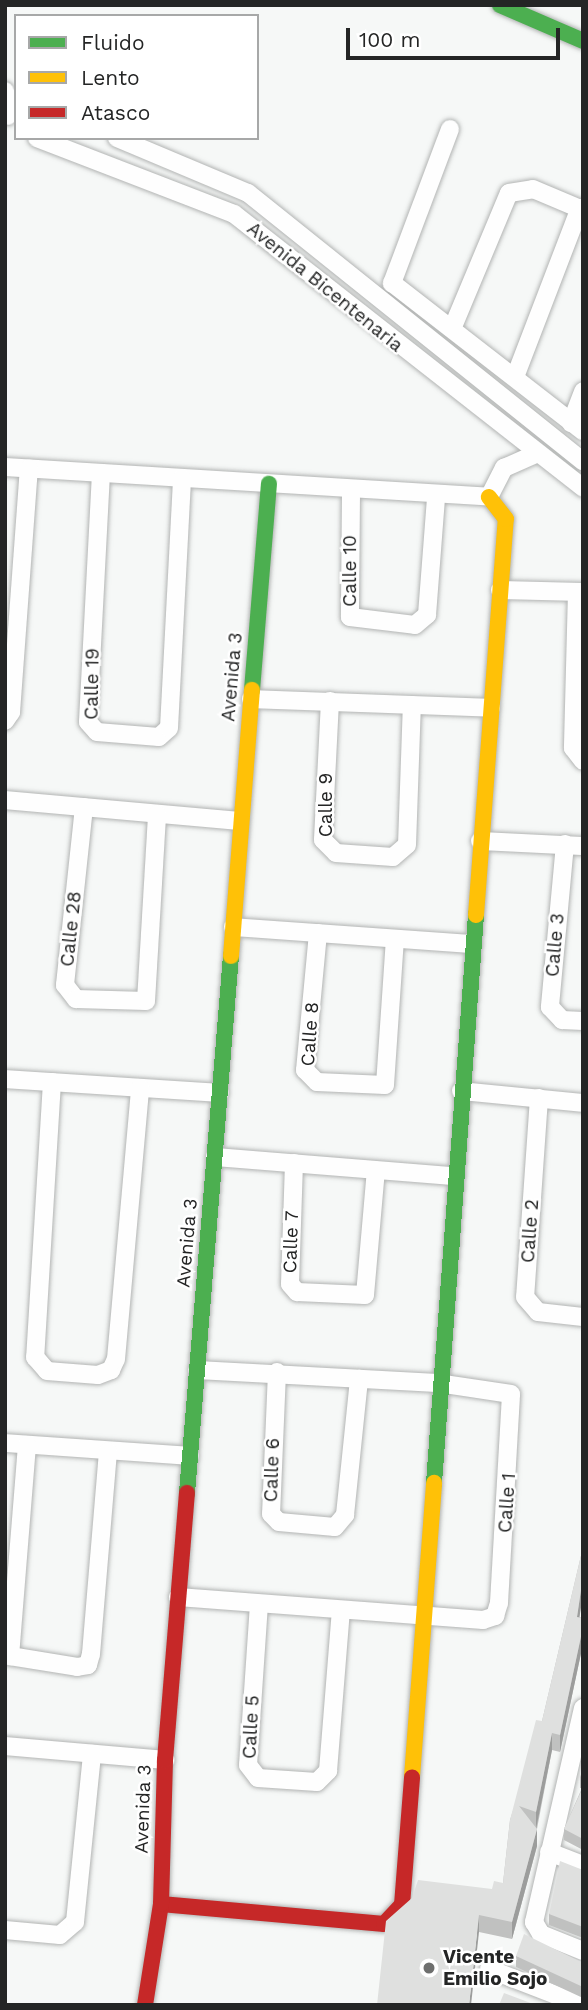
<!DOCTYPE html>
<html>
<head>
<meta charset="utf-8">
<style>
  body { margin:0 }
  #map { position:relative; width:588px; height:2010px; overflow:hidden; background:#f6f8f7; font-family:"Work Sans",sans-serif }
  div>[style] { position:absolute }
  .roads { filter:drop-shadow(0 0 2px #b2b4b3) drop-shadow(0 0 2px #b2b4b3) }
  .street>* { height:18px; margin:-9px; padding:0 9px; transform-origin:9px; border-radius:9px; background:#fefefe }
  .fast>* { height:16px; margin:-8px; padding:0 8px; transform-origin:8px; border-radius:8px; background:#4caf50 }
  .slow>* { height:16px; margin:-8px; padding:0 8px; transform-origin:8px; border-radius:8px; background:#ffc107 }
  .jam>* { height:16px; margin:-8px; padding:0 8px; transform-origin:8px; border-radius:8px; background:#c62828 }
  .wall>* { inset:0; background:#c0c1c0 }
  .shaded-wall>* { inset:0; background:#9c9d9c }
  .building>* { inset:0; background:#dfe0df }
  .dots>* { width:19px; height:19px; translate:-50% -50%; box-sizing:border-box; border:4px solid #fff; border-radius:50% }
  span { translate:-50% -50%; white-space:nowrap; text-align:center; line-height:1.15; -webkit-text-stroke:5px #fff; paint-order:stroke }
  .street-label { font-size:19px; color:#242525 }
  .poi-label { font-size:19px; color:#242525; font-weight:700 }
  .left { translate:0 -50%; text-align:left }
  .frame { position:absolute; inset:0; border:7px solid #242525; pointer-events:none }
  .legend { position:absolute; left:14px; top:14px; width:245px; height:126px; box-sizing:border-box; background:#fff; border:2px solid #a7a8a8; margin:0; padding:9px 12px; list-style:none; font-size:21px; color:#242525 }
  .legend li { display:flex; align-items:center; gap:14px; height:35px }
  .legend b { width:35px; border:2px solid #a7a8a8 }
  .scale { position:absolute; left:346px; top:28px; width:214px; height:32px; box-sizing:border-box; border:4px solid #242525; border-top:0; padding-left:9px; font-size:21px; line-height:24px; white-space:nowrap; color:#242525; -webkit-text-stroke:5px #fff; paint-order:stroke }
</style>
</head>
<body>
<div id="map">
  <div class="roads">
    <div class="street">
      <div style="left:5px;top:91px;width:25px;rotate:83deg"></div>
      <div style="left:450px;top:129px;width:165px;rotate:110.6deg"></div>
      <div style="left:392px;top:283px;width:242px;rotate:37.8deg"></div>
      <div style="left:37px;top:138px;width:211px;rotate:21.1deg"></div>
      <div style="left:234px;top:214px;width:444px;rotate:38.1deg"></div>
      <div style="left:117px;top:138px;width:142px;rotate:22.8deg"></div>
      <div style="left:248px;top:193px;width:429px;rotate:38.7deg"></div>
      <div style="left:452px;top:329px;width:147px;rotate:-67.3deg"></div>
      <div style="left:509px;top:193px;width:24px;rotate:-9deg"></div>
      <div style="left:533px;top:189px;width:54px;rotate:22.8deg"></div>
      <div style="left:515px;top:377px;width:181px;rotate:-69deg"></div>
      <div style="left:571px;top:423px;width:34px;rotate:-69deg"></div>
      <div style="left:5px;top:467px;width:485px;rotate:3.5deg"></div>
      <div style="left:489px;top:497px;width:33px;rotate:-63deg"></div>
      <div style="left:504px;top:468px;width:34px;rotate:-24deg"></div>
      <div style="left:101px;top:473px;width:249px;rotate:93deg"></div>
      <div style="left:88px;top:722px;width:13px;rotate:48deg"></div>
      <div style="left:97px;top:732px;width:62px;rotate:4.6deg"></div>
      <div style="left:159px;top:737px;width:13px;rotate:-42deg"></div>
      <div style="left:169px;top:728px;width:250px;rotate:-87deg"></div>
      <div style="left:351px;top:493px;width:124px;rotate:90.5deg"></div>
      <div style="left:350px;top:617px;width:65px;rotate:7deg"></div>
      <div style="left:415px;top:625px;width:16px;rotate:-40deg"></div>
      <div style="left:427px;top:615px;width:118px;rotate:-85.6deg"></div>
      <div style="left:500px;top:590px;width:83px;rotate:1.4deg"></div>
      <div style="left:577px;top:592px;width:156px;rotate:91.5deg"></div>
      <div style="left:573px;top:748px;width:16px;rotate:52deg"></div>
      <div style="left:251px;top:699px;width:240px;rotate:2.1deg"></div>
      <div style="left:330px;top:701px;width:139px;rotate:92.9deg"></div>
      <div style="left:323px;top:840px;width:18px;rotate:45deg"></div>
      <div style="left:336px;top:853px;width:57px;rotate:4deg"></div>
      <div style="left:393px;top:857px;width:18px;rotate:-41deg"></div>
      <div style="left:407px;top:845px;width:140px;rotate:-88deg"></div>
      <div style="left:5px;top:721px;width:11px;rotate:-56deg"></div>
      <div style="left:11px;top:712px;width:244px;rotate:-85.8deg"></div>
      <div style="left:5px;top:800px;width:235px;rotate:5.1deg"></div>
      <div style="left:84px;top:807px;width:179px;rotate:96.1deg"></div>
      <div style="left:65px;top:985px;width:18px;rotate:52deg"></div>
      <div style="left:76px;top:999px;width:70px;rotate:1.6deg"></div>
      <div style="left:146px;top:1001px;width:187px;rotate:-86.6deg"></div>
      <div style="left:480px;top:841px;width:103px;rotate:2.8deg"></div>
      <div style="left:565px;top:844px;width:164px;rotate:95.3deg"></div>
      <div style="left:550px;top:1007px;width:18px;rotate:47deg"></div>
      <div style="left:562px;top:1020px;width:21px;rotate:3deg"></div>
      <div style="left:233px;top:927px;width:240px;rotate:4.1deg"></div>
      <div style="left:318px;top:933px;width:138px;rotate:95.4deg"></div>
      <div style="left:305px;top:1070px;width:17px;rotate:45deg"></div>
      <div style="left:317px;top:1082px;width:68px;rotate:2.5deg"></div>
      <div style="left:385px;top:1085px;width:146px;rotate:-86.1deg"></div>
      <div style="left:5px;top:1079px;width:215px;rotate:3.7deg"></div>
      <div style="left:52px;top:1082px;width:276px;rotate:93.5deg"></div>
      <div style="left:35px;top:1357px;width:18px;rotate:49deg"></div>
      <div style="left:47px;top:1371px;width:51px;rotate:4.5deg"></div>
      <div style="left:98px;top:1375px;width:14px;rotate:-21deg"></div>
      <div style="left:111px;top:1370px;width:12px;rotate:-66deg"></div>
      <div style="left:116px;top:1359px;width:272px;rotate:-84.9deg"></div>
      <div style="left:461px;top:1091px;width:123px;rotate:5.6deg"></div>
      <div style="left:539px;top:1098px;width:199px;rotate:94deg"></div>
      <div style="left:525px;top:1297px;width:20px;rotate:49deg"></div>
      <div style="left:538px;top:1312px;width:45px;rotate:6.3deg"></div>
      <div style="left:215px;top:1157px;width:239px;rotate:4.6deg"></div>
      <div style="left:294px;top:1163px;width:121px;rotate:91.9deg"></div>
      <div style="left:290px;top:1284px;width:11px;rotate:49deg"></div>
      <div style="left:297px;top:1292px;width:68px;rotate:2.5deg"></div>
      <div style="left:365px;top:1295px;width:125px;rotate:-85deg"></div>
      <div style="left:277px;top:1372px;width:142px;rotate:92.4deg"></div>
      <div style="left:271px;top:1514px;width:11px;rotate:45deg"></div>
      <div style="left:279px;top:1522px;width:56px;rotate:5.1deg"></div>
      <div style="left:335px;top:1527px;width:16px;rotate:-50deg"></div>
      <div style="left:345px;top:1515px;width:137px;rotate:-84.1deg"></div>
      <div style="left:5px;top:1443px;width:185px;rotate:4deg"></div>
      <div style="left:27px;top:1445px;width:212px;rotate:94.6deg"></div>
      <div style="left:10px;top:1656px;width:68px;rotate:9.3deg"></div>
      <div style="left:77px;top:1667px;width:11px;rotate:-10deg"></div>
      <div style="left:88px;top:1665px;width:11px;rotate:-75deg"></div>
      <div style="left:91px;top:1654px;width:203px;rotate:-85.2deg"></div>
      <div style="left:178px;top:1597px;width:306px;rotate:4.3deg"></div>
      <div style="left:483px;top:1620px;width:13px;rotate:-18deg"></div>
      <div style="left:495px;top:1616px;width:14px;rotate:-73deg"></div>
      <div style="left:499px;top:1603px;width:209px;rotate:-86.7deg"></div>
      <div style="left:511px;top:1394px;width:75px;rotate:-171.5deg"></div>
      <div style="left:437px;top:1383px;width:240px;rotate:-176.9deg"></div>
      <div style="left:259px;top:1604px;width:161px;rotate:93.9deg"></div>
      <div style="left:248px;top:1765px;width:16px;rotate:52deg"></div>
      <div style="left:258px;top:1778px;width:59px;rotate:3.9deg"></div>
      <div style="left:317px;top:1782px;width:16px;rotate:-45deg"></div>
      <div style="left:328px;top:1771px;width:161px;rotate:-85.4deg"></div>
      <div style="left:583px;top:1708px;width:220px;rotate:102.9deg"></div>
      <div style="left:534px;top:1922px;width:14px;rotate:60deg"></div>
      <div style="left:541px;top:1934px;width:45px;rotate:22deg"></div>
      <div style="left:5px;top:1746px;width:161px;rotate:5deg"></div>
      <div style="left:549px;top:1852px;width:36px;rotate:21deg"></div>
      <div style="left:5px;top:1930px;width:55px;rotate:5.2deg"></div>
      <div style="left:60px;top:1935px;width:20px;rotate:-41deg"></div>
      <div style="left:75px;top:1922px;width:169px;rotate:-84.2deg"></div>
      <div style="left:489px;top:1969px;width:100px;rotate:21.2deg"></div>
    </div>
    <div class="fast">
      <div style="left:500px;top:5px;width:90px;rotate:23.4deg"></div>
      <div style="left:252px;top:690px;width:207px;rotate:-85.3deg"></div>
      <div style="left:434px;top:1483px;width:570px;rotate:-85.77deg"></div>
      <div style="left:187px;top:1493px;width:539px;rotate:-85.32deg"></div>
    </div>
    <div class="slow">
      <div style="left:476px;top:915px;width:397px;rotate:-85.7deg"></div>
      <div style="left:506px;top:519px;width:28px;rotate:-128deg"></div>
      <div style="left:231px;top:956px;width:267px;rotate:-85.5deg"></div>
      <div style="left:412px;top:1777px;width:295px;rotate:-85.7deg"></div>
    </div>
    <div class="jam">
      <div style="left:161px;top:1904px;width:224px;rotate:5.1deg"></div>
      <div style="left:384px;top:1924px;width:26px;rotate:-47deg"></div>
      <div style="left:402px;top:1905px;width:128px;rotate:-85.5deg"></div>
      <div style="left:145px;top:2005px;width:102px;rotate:-81deg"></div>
      <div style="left:161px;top:1904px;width:144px;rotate:-88.4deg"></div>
      <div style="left:165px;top:1760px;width:268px;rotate:-85.3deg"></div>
    </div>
  </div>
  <div class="wall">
    <div style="clip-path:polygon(583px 1547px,583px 1607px,581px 1607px,579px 1617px,583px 1618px,583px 1644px,560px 1752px,552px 1750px,537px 1829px,537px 1846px,512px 1939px,479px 1932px,377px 2005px,492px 1889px,503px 1883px,510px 1820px,542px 1721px)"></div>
    <div style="clip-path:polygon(583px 1769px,583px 1850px,564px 1840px,564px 1829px,582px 1788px,580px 1788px,580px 1777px)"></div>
    <div style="clip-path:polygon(583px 1870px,583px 1938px,549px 1925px,549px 1914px)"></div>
    <div style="clip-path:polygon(516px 1956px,583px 1963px,583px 1998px,516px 1967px)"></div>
  </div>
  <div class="shaded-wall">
    <div style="clip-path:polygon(581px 1590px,581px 1607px,577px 1634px,577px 1617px)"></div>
    <div style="clip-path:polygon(583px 1627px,583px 1644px,560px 1752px,560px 1735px)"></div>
    <div style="clip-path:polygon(552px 1733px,552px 1750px,536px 1829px,536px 1812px)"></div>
    <div style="clip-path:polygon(537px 1829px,537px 1846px,512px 1939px,512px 1922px)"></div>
    <div style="clip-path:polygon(479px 1915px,479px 1932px,471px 2005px,469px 2005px)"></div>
  </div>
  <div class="building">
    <div style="clip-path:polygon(583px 1547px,583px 1591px,581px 1590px,577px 1617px,583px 1618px,583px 1627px,560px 1735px,552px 1733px,536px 1812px,519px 1806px,537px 1829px,512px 1922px,479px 1915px,469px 2005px,377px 2005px,386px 1921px,412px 1898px,418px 1880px,492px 1889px,494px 1881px,503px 1883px,510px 1820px,536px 1720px,542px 1721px)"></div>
    <div style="clip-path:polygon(583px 1787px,583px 1839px,564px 1829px)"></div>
    <div style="clip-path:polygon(560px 1861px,583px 1870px,583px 1927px,549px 1914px)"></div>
    <div style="clip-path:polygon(524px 1934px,583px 1963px,583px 1987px,516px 1956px)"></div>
    <div style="clip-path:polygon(504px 1993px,536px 2005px,499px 2005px)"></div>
  </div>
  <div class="dots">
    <div style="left:429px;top:1968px;background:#6e6f6e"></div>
  </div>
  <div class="street-label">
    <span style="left:325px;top:287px;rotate:39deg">Avenida Bicentenaria</span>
    <span style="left:350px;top:571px;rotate:-90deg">Calle 10</span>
    <span style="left:232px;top:677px;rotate:-85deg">Avenida 3</span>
    <span style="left:92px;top:684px;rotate:-89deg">Calle 19</span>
    <span style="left:326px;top:805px;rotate:-90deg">Calle 9</span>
    <span style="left:71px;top:929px;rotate:-84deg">Calle 28</span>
    <span style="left:555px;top:945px;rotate:-85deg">Calle 3</span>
    <span style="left:310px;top:1034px;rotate:-86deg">Calle 8</span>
    <span style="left:530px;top:1231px;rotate:-86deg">Calle 2</span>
    <span style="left:291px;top:1242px;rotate:-88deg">Calle 7</span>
    <span style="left:187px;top:1243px;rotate:-85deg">Avenida 3</span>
    <span style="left:272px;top:1470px;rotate:-88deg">Calle 6</span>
    <span style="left:507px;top:1503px;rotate:-86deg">Calle 1</span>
    <span style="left:251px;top:1727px;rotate:-87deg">Calle 5</span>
    <span style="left:143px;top:1809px;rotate:-88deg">Avenida 3</span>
  </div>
  <div class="poi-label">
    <span class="left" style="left:443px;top:1968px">Vicente<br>Emilio Sojo</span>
  </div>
  <div class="frame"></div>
  <ul class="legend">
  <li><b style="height:9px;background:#4caf50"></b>Fluido</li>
  <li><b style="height:9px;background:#ffc107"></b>Lento</li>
  <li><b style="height:9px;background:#c62828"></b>Atasco</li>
  </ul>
  <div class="scale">100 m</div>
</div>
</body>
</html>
